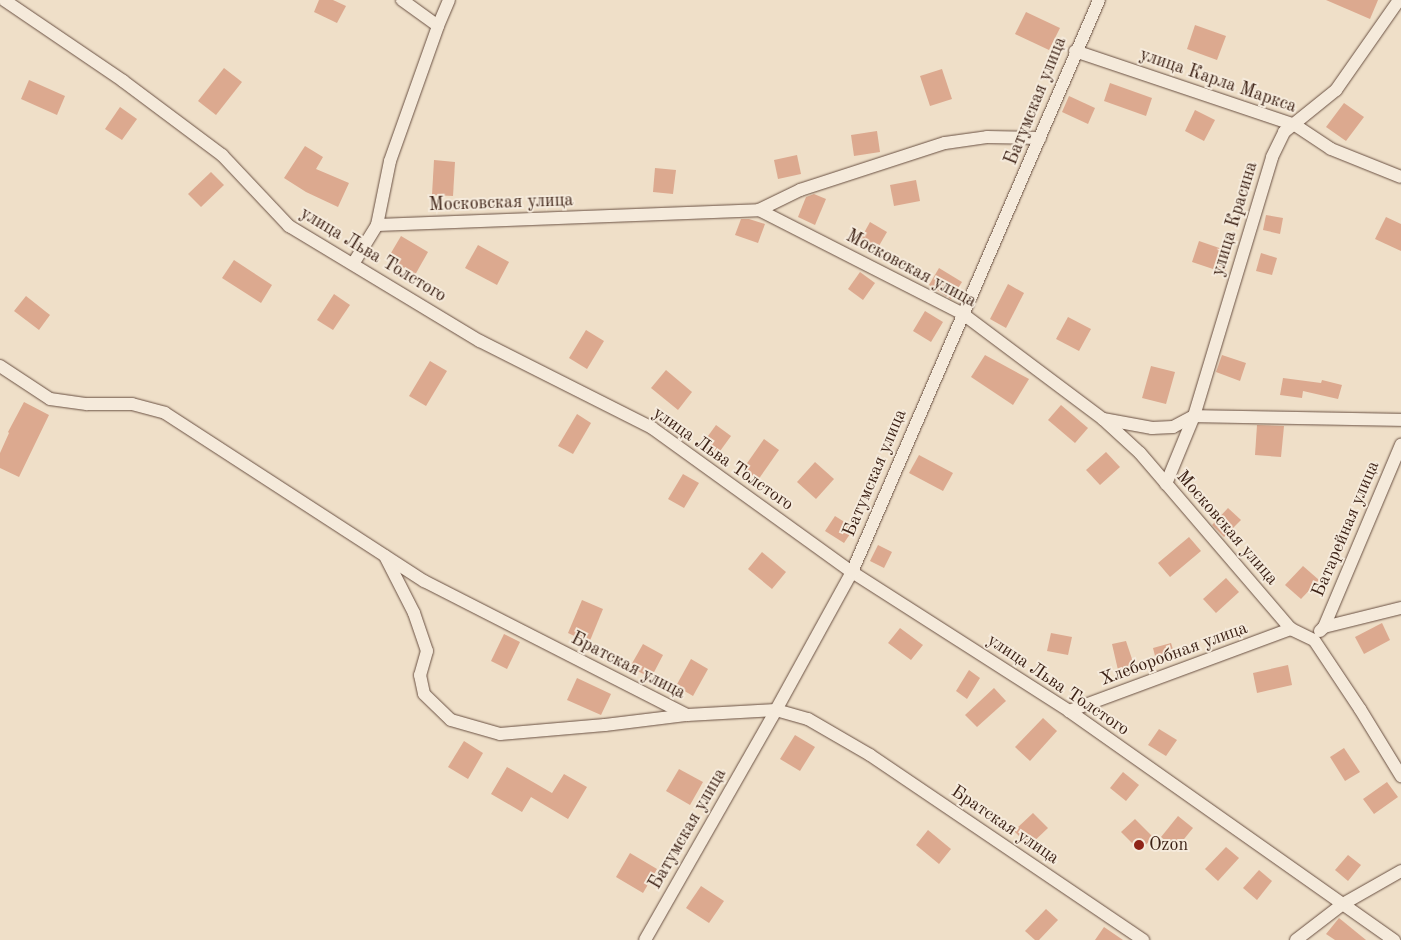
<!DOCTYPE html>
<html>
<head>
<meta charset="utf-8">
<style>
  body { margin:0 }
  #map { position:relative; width:1401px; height:940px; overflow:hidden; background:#efdfc8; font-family:"Old Standard TT",serif }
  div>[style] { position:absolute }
  .building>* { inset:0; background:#dca98f }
  .roads { filter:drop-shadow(0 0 1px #695042) drop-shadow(0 0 1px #695042) }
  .minor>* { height:12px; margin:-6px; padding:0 6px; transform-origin:6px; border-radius:6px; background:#f5eadb }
  .dots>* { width:14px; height:14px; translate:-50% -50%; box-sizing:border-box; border:2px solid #f5eadb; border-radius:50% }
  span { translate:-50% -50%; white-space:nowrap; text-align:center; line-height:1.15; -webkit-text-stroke:4px #f5eadb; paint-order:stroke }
  .street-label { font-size:18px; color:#3c2115 }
  .poi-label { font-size:18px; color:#3c2115 }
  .left { translate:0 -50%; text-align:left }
</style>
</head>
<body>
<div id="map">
  <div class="building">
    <div style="clip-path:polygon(319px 0,333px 0,346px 6px,337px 23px,314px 12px)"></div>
    <div style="clip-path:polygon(1326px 0,1378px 0,1370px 19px)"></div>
    <div style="clip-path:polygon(1026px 12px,1060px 28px,1049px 50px,1015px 34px)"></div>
    <div style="clip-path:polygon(1195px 25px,1226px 36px,1217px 60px,1187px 49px)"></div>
    <div style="clip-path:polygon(224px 68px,242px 82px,216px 115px,198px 101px)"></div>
    <div style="clip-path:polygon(942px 69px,952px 99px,930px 106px,920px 76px)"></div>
    <div style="clip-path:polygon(29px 80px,65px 96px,57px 115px,21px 99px)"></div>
    <div style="clip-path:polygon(1110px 83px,1152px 98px,1146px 116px,1104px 101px)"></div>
    <div style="clip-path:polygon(1069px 96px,1095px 108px,1088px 124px,1062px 112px)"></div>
    <div style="clip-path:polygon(1344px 103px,1364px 117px,1346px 141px,1326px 127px)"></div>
    <div style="clip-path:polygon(120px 107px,137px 119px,122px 140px,105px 129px)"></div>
    <div style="clip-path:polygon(1195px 110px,1215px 120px,1204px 141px,1185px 131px)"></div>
    <div style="clip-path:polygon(877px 131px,880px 152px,854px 156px,851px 135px)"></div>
    <div style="clip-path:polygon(305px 146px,323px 157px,316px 169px,349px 183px,338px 207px,306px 192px,284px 178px)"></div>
    <div style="clip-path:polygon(797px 155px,801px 174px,778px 179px,774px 160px)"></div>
    <div style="clip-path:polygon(434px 160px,455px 162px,453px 196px,432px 195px)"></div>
    <div style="clip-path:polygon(655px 168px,676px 170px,673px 194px,653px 192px)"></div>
    <div style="clip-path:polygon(211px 172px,224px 185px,201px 207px,188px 194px)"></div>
    <div style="clip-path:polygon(916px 180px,920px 201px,894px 206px,890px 185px)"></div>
    <div style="clip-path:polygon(814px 194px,826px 199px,815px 225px,798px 217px,806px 197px)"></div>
    <div style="clip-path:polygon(1266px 215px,1283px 218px,1280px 234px,1263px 230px)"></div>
    <div style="clip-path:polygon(1386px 217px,1401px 224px,1401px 251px,1375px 239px)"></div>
    <div style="clip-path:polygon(741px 219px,749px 219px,765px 224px,758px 243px,735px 235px)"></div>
    <div style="clip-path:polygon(870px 222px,887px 232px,876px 251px,859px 242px)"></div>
    <div style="clip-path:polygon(401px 236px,428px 252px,415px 275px,388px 258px)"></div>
    <div style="clip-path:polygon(1199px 241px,1231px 252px,1225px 273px,1192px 262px)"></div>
    <div style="clip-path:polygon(478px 245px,509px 262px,497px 285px,465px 268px)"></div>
    <div style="clip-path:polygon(1261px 253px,1277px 258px,1272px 275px,1256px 271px)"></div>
    <div style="clip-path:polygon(234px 260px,272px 285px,261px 303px,222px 278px)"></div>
    <div style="clip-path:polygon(939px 268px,962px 282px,951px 299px,929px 285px)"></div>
    <div style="clip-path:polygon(860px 272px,875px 283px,863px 300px,848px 289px)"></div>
    <div style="clip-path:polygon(1008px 284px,1024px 293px,1006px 328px,990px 319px)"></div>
    <div style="clip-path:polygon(334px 294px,350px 305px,333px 330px,317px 320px)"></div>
    <div style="clip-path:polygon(26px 296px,50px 315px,39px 330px,14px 311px)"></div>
    <div style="clip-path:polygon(925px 311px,943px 322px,931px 342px,913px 331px)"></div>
    <div style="clip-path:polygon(1068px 317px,1091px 329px,1079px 351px,1056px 339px)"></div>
    <div style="clip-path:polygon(586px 330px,604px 341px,587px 369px,569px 358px)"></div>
    <div style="clip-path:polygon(985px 355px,1029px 379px,1013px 405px,971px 377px)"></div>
    <div style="clip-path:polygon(1222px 355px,1246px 363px,1240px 381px,1216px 372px)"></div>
    <div style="clip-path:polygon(430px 361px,447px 371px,426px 406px,409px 396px)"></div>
    <div style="clip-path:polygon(1151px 366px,1175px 372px,1166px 404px,1142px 398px)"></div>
    <div style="clip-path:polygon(666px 370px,692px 392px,678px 410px,651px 388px)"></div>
    <div style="clip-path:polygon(1283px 378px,1321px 383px,1322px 380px,1342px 385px,1338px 399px,1303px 391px,1302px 398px,1280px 395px)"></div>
    <div style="clip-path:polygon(24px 402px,49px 415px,19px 477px,0 468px,0 453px,9px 433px,8px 432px)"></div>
    <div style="clip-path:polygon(1061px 405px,1088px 428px,1075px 443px,1048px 420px)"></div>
    <div style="clip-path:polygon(577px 414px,591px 423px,573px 454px,558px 446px)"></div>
    <div style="clip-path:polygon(716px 425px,731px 436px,715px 458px,700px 447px)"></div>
    <div style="clip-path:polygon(1257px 425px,1284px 426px,1281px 457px,1255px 455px)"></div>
    <div style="clip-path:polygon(764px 439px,779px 450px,758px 480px,743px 469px)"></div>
    <div style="clip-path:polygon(1106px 452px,1120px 467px,1100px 485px,1086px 470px)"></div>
    <div style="clip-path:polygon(919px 455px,953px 473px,943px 491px,909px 473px)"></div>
    <div style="clip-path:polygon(815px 462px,834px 479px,816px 499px,797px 482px)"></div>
    <div style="clip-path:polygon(683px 474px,699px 483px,684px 508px,668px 499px)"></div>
    <div style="clip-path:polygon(1228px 508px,1241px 520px,1224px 537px,1212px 525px)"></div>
    <div style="clip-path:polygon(835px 516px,854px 528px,844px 543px,825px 531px)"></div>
    <div style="clip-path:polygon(1189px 537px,1201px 551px,1170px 577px,1158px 563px)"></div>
    <div style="clip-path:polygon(878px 545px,892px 552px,884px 568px,870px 561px)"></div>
    <div style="clip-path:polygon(762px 552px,786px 572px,772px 589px,748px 569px)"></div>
    <div style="clip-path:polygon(1303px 566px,1319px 580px,1301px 599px,1285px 585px)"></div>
    <div style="clip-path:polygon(1226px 578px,1239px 592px,1216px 613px,1203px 599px)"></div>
    <div style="clip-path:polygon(582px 600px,603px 609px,589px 643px,568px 633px)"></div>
    <div style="clip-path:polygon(1382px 623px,1390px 640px,1364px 654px,1355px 637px)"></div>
    <div style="clip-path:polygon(900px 628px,923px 645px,911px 660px,888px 643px)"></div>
    <div style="clip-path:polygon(1051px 633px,1072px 637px,1068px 655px,1047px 651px)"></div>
    <div style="clip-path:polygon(504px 634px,520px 642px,507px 669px,491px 661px)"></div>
    <div style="clip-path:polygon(1126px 641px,1134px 665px,1118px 670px,1112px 644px)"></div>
    <div style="clip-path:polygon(1171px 643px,1176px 659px,1157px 664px,1153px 648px)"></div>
    <div style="clip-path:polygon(643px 644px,663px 655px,651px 678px,630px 667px)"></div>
    <div style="clip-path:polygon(691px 659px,708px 669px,693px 696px,676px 686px)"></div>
    <div style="clip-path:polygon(1288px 665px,1292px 685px,1257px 693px,1253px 673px)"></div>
    <div style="clip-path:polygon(969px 670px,980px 678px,967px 699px,956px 691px)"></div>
    <div style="clip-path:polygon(577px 678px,611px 694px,601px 715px,567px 700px)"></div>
    <div style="clip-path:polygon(994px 688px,1006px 701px,977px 727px,965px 715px)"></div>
    <div style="clip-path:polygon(1043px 718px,1057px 731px,1030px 761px,1015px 747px)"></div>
    <div style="clip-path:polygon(1159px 729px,1177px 740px,1166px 756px,1148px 745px)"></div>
    <div style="clip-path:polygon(795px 735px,815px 747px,800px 771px,780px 759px)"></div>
    <div style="clip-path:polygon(464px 741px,483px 753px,468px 779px,448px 767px)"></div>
    <div style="clip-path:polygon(1344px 748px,1360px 772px,1345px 781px,1330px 757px)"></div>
    <div style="clip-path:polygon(507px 767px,552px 793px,564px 774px,587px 787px,568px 819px,531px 797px,522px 812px,491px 794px)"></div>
    <div style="clip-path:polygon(679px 769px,703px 782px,690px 805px,666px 791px)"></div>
    <div style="clip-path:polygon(1123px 772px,1139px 785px,1126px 801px,1110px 788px)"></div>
    <div style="clip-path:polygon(1387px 782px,1398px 797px,1374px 814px,1363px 799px)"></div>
    <div style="clip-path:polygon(1033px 813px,1048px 828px,1029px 846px,1014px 831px)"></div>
    <div style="clip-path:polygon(1178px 816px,1193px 828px,1176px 849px,1161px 837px)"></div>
    <div style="clip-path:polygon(1135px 819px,1153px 837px,1140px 851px,1121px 832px)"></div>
    <div style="clip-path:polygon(928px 830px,951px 849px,939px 864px,916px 845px)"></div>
    <div style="clip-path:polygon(1226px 847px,1239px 858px,1218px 881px,1205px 869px)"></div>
    <div style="clip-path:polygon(630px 853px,657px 869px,643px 893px,616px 877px)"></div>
    <div style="clip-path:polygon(1348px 855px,1361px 865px,1348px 881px,1335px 870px)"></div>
    <div style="clip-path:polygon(1259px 870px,1272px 881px,1257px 900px,1243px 888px)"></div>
    <div style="clip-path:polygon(701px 886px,724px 901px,709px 923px,686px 908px)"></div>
    <div style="clip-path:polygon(1046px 909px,1058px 920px,1039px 940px,1035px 940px,1025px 931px)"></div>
    <div style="clip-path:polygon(1339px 918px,1366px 940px,1335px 940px,1326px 934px)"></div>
    <div style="clip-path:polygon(1104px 927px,1123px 940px,1095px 940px)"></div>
  </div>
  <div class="roads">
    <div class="minor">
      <div style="left:4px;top:0;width:144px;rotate:34.2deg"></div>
      <div style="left:123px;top:81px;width:124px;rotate:36.8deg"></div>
      <div style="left:222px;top:155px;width:98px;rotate:46.7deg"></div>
      <div style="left:289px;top:226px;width:223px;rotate:31.1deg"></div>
      <div style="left:480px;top:341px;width:193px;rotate:26.8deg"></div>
      <div style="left:652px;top:428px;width:246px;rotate:35.8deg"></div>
      <div style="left:852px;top:572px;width:258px;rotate:32.6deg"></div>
      <div style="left:1069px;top:711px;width:398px;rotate:35.2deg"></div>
      <div style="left:402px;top:0;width:44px;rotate:35.8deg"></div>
      <div style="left:1075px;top:51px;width:232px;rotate:18.6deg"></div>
      <div style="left:1295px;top:125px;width:43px;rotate:33.7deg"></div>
      <div style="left:1331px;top:149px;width:75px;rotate:21.8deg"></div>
      <div style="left:759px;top:210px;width:46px;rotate:-26deg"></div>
      <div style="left:800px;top:190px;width:152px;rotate:-18deg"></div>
      <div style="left:945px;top:143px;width:42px;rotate:-8.1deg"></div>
      <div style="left:987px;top:137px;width:53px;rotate:1.1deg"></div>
      <div style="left:377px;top:225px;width:65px;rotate:-78.5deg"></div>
      <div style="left:390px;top:161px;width:143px;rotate:-70.4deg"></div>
      <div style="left:438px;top:26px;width:28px;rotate:-67deg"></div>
      <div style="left:353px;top:264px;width:46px;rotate:-58.4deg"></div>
      <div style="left:377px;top:225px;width:382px;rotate:-2.2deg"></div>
      <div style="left:759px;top:210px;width:229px;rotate:27deg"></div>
      <div style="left:963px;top:314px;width:175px;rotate:36.9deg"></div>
      <div style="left:1103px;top:419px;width:50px;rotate:42.6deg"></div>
      <div style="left:1140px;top:453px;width:232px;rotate:49.4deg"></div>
      <div style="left:1291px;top:629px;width:25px;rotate:26deg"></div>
      <div style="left:1314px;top:640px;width:83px;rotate:56.3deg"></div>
      <div style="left:1360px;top:709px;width:79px;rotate:58.5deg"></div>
      <div style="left:0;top:366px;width:60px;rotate:33.4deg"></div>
      <div style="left:50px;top:399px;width:37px;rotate:8deg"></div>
      <div style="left:87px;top:404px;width:45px"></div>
      <div style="left:132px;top:404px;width:34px;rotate:15deg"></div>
      <div style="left:165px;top:413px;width:309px;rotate:33deg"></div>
      <div style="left:424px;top:581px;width:295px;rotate:27deg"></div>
      <div style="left:687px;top:715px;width:89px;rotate:-3.2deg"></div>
      <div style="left:776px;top:710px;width:33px;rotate:16deg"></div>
      <div style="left:808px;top:719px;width:72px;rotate:30.1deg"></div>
      <div style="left:870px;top:755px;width:330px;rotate:34.1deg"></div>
      <div style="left:1103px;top:419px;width:50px;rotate:10.4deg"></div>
      <div style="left:1152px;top:428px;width:21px;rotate:-3deg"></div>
      <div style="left:1173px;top:427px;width:24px;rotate:-28deg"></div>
      <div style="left:1194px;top:416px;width:207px;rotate:1.1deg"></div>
      <div style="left:1166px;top:484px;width:74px;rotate:-67.6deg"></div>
      <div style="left:1194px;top:416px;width:270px;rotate:-73.2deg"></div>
      <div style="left:1272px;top:157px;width:28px;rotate:-64deg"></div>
      <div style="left:1284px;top:132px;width:67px;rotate:-38.9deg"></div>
      <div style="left:1336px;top:90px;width:110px;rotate:-55deg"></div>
      <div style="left:385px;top:556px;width:64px;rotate:63deg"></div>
      <div style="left:414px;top:613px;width:40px;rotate:71.1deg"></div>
      <div style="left:427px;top:651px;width:25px;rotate:106deg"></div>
      <div style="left:420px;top:675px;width:19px;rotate:78deg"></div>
      <div style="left:424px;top:694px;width:37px;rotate:44deg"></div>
      <div style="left:451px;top:720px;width:51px;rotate:15.9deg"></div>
      <div style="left:500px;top:734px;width:105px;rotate:-4.9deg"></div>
      <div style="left:605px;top:725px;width:83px;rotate:-7deg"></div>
      <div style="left:1324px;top:627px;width:198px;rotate:-67.1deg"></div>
      <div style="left:1320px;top:631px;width:6px;rotate:-45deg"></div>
      <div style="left:1324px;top:627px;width:79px;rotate:-13.9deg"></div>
      <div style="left:1069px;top:711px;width:237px;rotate:-20.3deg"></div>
      <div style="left:645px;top:940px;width:265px;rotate:-60.3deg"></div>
      <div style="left:776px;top:710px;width:158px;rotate:-61.2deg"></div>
      <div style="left:852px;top:572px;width:623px;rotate:-66.64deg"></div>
      <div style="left:1296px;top:940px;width:59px;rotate:-37.5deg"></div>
      <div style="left:1343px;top:904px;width:67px;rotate:-29.6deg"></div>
    </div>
  </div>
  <div class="dots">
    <div style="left:1139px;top:845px;background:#8f2418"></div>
  </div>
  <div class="street-label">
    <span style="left:1218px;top:81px;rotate:19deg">улица Карла Маркса</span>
    <span style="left:1036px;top:101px;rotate:-68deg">Батумская улица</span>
    <span style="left:501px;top:203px;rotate:-2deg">Московская улица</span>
    <span style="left:1235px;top:219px;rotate:-73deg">улица Красина</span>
    <span style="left:373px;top:255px;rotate:31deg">улица Льва Толстого</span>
    <span style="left:911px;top:269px;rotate:28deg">Московская улица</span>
    <span style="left:723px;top:459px;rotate:35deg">улица Льва Толстого</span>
    <span style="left:875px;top:473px;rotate:-67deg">Батумская улица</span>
    <span style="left:1227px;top:528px;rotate:49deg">Московская улица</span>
    <span style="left:1346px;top:529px;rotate:-67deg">Батарейная улица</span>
    <span style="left:1174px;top:654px;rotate:-20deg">Хлеборобная улица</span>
    <span style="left:628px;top:666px;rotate:27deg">Братская улица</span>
    <span style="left:1058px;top:685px;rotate:34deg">улица Льва Толстого</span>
    <span style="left:1005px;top:825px;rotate:34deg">Братская улица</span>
    <span style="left:688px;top:829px;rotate:-60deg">Батумская улица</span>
  </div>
  <div class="poi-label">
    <span class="left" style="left:1149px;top:845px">Ozon</span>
  </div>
</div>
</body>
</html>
